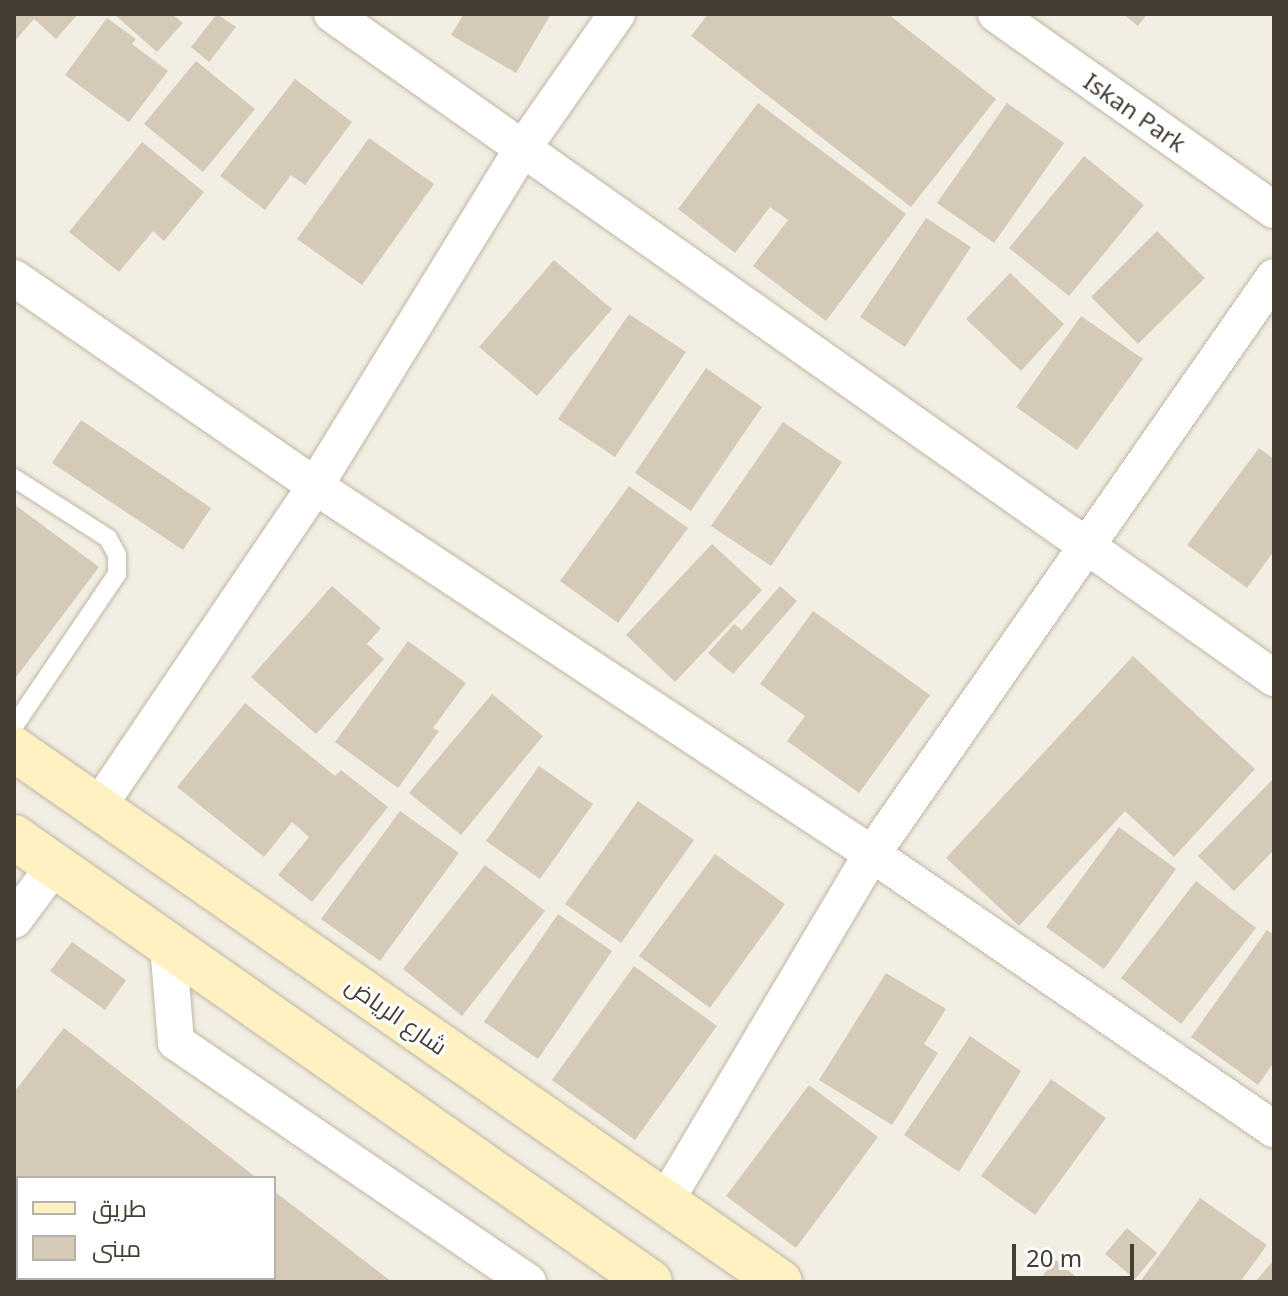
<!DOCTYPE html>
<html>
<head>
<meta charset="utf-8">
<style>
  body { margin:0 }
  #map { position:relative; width:1288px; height:1296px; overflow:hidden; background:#f3eee3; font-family:"Noto Sans",Cairo,sans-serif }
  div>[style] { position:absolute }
  .building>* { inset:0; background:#d5cab8 }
  .roads { filter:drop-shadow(0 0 2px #bfb6a5) drop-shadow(0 0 2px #bfb6a5) }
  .lane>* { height:18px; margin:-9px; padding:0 9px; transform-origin:9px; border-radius:9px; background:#fff }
  .street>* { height:36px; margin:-18px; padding:0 18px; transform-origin:18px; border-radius:18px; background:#fff }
  .secondary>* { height:44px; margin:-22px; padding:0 22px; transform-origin:22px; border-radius:22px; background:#fff1c1 }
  span { translate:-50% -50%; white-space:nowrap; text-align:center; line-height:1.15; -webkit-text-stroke:6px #fff; paint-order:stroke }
  .street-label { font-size:24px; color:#453e33 }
  .frame { position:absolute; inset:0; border:16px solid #453e33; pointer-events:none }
  .legend { position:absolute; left:16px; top:1176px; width:260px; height:104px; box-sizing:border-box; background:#fff; border:2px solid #b5b2ad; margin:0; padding:10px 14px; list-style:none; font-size:24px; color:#453e33 }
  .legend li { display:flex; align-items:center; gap:16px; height:40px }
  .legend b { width:40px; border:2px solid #b5b2ad }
  .scale { position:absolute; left:1012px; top:1244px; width:122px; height:36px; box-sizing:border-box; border:4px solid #453e33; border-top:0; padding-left:10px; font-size:24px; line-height:28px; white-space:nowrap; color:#453e33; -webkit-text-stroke:6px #fff; paint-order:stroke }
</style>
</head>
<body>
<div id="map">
  <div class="building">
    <div style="clip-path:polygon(14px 14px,78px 14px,56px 39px,34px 19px,14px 42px)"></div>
    <div style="clip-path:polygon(114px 14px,172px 14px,183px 23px,157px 52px)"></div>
    <div style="clip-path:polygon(217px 14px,236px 27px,209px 62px,191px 47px)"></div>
    <div style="clip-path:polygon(464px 14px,551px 14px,516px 73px,451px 35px)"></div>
    <div style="clip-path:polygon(708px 14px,888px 14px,996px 99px,911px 207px,691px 36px)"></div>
    <div style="clip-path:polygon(1123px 14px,1147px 14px,1138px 26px)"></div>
    <div style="clip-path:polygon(107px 18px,136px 39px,132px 44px,168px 71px,129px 122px,65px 75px)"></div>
    <div style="clip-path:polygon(196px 61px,255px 109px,203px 172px,144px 124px)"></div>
    <div style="clip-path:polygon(295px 79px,352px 122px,305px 185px,291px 175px,265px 210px,220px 176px)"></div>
    <div style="clip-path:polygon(758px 103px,906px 214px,826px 321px,753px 266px,788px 220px,770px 207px,735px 253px,678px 209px)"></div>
    <div style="clip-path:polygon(1007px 103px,1064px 143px,994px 243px,937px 203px)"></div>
    <div style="clip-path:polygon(369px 138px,434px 184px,362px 285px,297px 239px)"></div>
    <div style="clip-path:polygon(142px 142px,204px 192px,164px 241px,153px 231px,119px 272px,69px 232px)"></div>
    <div style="clip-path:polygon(1084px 156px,1144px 205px,1069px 296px,1009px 248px)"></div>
    <div style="clip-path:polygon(926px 218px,971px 247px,905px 347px,860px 317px)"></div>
    <div style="clip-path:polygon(1157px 231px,1205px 278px,1138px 344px,1091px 297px)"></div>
    <div style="clip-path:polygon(554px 260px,612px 309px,537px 396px,479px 347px)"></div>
    <div style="clip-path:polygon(1010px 273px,1064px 324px,1021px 371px,966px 319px)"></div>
    <div style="clip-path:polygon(629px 314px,686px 352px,615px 457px,558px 419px)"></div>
    <div style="clip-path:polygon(1081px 316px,1143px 359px,1077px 450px,1016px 407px)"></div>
    <div style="clip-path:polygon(706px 368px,762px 407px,691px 511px,635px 473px)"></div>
    <div style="clip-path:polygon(81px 420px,211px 508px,183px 550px,52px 463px)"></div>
    <div style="clip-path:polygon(783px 422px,842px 462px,771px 566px,711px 526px)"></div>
    <div style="clip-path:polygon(1259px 448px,1274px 459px,1274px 551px,1247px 588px,1187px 545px)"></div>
    <div style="clip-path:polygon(629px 486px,688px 528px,618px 623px,560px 581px)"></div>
    <div style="clip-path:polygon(14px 504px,99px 567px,14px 680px)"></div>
    <div style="clip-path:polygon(712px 544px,762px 590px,675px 682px,626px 635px)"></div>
    <div style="clip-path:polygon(332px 586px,381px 628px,367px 644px,384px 659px,316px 734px,251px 677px)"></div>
    <div style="clip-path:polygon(780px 586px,797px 601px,733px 674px,708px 653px,734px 624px,742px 630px)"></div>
    <div style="clip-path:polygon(813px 611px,930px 695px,859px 793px,787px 741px,805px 716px,760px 684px)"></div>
    <div style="clip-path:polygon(408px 641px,466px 683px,433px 728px,439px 731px,398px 788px,335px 742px)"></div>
    <div style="clip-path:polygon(1133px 656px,1255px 769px,1174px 857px,1125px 811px,1019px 926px,946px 858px)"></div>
    <div style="clip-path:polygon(492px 694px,543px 736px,461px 835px,409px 793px)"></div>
    <div style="clip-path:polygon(245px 703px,335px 776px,341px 770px,388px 807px,312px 902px,278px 875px,309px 837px,292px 822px,264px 857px,177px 787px)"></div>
    <div style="clip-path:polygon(539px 766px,593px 804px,540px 879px,486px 841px)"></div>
    <div style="clip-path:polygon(1274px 778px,1274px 850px,1234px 891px,1198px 856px)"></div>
    <div style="clip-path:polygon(638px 801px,694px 840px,621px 943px,565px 904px)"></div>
    <div style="clip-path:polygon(400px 811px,459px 853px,380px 961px,321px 919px)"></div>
    <div style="clip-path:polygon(1119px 827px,1176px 869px,1104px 969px,1046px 927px)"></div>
    <div style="clip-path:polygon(715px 854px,785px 904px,710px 1008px,639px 956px)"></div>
    <div style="clip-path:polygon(485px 865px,545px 911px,462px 1016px,403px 969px)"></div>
    <div style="clip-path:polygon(1196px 881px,1256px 928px,1181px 1024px,1121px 978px)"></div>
    <div style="clip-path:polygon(558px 914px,612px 951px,538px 1059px,484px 1022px)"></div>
    <div style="clip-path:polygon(1267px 930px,1274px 935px,1274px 1062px,1258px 1085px,1191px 1037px)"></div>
    <div style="clip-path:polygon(72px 942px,126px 980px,105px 1010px,50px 971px)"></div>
    <div style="clip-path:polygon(634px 966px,717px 1026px,635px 1140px,552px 1080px)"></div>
    <div style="clip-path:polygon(886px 973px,946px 1009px,924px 1044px,938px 1053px,892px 1125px,819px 1080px)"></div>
    <div style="clip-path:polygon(64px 1028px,257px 1178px,18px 1178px,18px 1278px,274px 1278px,274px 1191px,392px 1282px,14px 1282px,14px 1092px)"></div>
    <div style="clip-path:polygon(970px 1036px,1021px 1071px,959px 1172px,904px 1135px)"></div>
    <div style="clip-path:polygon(1051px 1079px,1106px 1118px,1035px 1215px,981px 1176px)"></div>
    <div style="clip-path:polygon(809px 1085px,878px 1137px,796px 1248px,726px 1196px)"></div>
    <div style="clip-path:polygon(1200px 1198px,1267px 1245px,1240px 1282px,1140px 1282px)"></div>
    <div style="clip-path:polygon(1127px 1228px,1157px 1253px,1135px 1279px,1105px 1254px)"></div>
    <div style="clip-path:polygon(1056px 1260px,1082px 1282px,1037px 1282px)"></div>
    <div style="clip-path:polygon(1274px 1260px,1274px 1282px,1255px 1282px)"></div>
  </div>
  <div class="roads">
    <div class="lane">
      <div style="left:14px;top:478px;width:112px;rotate:32.6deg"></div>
      <div style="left:108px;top:538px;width:19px;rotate:62deg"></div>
      <div style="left:117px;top:555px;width:19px;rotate:90deg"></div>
      <div style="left:117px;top:574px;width:184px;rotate:124.1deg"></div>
    </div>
    <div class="street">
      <div style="left:332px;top:14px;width:1153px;rotate:35.18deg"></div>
      <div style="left:996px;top:14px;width:340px;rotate:35.2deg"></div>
      <div style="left:14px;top:278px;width:366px;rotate:34.6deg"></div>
      <div style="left:315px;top:486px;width:668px;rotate:33.45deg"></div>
      <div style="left:872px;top:854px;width:487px;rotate:34.4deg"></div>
      <div style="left:98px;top:807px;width:387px;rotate:-55.9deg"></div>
      <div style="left:315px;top:486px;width:397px;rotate:-58.4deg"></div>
      <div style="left:523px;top:148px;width:164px;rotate:-55deg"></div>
      <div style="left:14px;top:920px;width:69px;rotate:-53.3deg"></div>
      <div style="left:168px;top:945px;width:97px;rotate:85.3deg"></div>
      <div style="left:176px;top:1042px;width:426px;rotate:34.3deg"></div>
      <div style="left:665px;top:1202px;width:405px;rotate:-59.3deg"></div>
      <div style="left:872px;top:854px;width:703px;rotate:-55.13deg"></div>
    </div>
    <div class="secondary">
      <div style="left:14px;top:749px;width:933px;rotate:34.83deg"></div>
      <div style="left:14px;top:837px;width:776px;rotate:34.98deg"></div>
    </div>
  </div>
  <div class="street-label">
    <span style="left:1135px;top:112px;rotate:35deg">Iskan Park</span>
    <span style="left:397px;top:1015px;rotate:35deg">شارع الرياض</span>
  </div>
  <div class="frame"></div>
  <ul class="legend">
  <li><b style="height:10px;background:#fff1c1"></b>طريق</li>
  <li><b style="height:22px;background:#d5cab8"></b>مبنى</li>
  </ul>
  <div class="scale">20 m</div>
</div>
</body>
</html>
